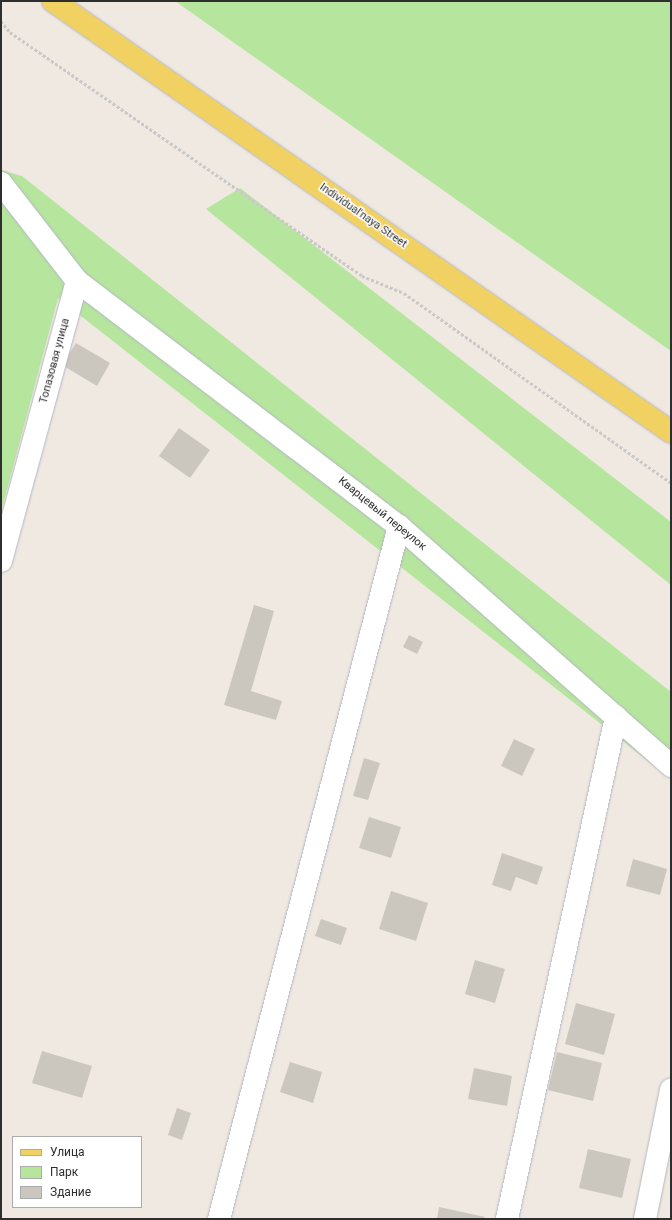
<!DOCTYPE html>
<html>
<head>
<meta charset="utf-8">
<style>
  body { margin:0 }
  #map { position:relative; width:672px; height:1220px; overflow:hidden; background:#efe9e1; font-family:Roboto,sans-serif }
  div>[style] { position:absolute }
  .green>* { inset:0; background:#b6e59e }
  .building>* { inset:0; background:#cbc7bf }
  .path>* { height:2.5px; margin-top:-1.25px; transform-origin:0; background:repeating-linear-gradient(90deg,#c9c9c9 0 3px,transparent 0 5px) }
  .roads { filter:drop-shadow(0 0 1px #b4b7c1) drop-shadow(0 0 1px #b4b7c1) }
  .minor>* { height:22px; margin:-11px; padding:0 11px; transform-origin:11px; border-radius:11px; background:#fff }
  .major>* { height:22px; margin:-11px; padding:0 11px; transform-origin:11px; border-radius:11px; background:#f2d163 }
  span { translate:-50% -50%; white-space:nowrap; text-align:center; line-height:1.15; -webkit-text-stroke:3px #fff; paint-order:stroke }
  .street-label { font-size:11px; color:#2e2e2e }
  .frame { position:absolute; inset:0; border:2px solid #2e2e2e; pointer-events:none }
  .legend { position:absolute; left:12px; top:1136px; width:130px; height:72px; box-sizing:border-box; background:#fff; border:1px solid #ababab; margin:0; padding:5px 7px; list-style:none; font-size:12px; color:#2e2e2e }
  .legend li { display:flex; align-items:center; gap:8px; height:20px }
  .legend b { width:20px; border:1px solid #ababab }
</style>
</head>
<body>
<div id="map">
  <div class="green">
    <div style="clip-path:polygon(175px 1px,671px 1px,671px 351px)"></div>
    <div style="clip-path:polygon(1px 170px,22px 176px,671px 692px,671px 779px,58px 298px,1px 512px)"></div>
    <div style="clip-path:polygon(240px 188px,671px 522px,671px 585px,206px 209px)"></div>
  </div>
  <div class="building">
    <div style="clip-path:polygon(76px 343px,110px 363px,97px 386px,62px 365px)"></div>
    <div style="clip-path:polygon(179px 428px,210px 450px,190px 478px,159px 456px)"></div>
    <div style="clip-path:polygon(254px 605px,274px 611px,251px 691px,282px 701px,276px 720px,224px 705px)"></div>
    <div style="clip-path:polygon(409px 635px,423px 642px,417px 654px,403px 647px)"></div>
    <div style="clip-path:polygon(514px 739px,535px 749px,522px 776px,501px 766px)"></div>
    <div style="clip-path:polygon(364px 758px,380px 763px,368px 800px,353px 796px)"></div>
    <div style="clip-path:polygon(369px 817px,401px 827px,391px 858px,359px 848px)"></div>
    <div style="clip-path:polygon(502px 853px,543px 867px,537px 885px,516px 877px,511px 891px,492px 885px)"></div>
    <div style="clip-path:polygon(633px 859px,667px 869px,660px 895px,626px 886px)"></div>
    <div style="clip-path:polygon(391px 891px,428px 903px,416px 941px,379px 929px)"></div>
    <div style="clip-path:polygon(321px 919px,347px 928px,341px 945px,315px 936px)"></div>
    <div style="clip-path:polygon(475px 960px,505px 969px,495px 1003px,465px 994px)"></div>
    <div style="clip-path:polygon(576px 1003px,615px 1014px,604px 1055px,565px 1044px)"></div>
    <div style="clip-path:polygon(42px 1051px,92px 1066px,82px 1098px,32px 1083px)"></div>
    <div style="clip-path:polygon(557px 1052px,602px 1063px,593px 1101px,548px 1090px)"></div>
    <div style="clip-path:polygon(290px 1062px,322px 1072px,313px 1103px,280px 1092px)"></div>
    <div style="clip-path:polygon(474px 1068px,512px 1076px,507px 1106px,468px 1099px)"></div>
    <div style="clip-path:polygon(177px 1108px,191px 1113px,182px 1140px,168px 1135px)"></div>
    <div style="clip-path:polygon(588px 1149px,631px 1159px,622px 1198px,579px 1188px)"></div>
    <div style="clip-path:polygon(439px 1207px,485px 1217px,484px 1219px,437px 1219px)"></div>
  </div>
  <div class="path">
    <div style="left:1px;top:21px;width:14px;rotate:51deg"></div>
    <div style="left:10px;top:32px;width:428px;rotate:34.7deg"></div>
    <div style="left:362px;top:276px;width:45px;rotate:22deg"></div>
    <div style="left:404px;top:293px;width:328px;rotate:35.4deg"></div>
  </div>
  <div class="roads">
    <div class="minor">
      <div style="left:1px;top:183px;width:124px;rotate:52.2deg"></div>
      <div style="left:77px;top:281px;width:290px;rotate:105.2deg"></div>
      <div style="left:77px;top:281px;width:405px;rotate:37.3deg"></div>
      <div style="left:399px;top:526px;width:363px;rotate:41.4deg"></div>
      <div style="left:219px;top:1219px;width:716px;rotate:-75.44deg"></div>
      <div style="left:507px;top:1219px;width:514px;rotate:-77.75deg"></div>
      <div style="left:645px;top:1219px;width:132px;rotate:-78.6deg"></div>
    </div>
    <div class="major">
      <div style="left:53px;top:1px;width:753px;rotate:34.89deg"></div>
    </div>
  </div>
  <div class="street-label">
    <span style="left:363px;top:216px;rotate:35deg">Individual'naya Street</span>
    <span style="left:55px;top:361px;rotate:-75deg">Топазовая улица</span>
    <span style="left:382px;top:514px;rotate:39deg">Кварцевый переулок</span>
  </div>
  <div class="frame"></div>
  <ul class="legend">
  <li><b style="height:5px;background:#f2d163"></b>Улица</li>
  <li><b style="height:11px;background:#b6e59e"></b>Парк</li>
  <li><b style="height:11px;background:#cbc7bf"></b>Здание</li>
  </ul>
</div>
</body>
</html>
